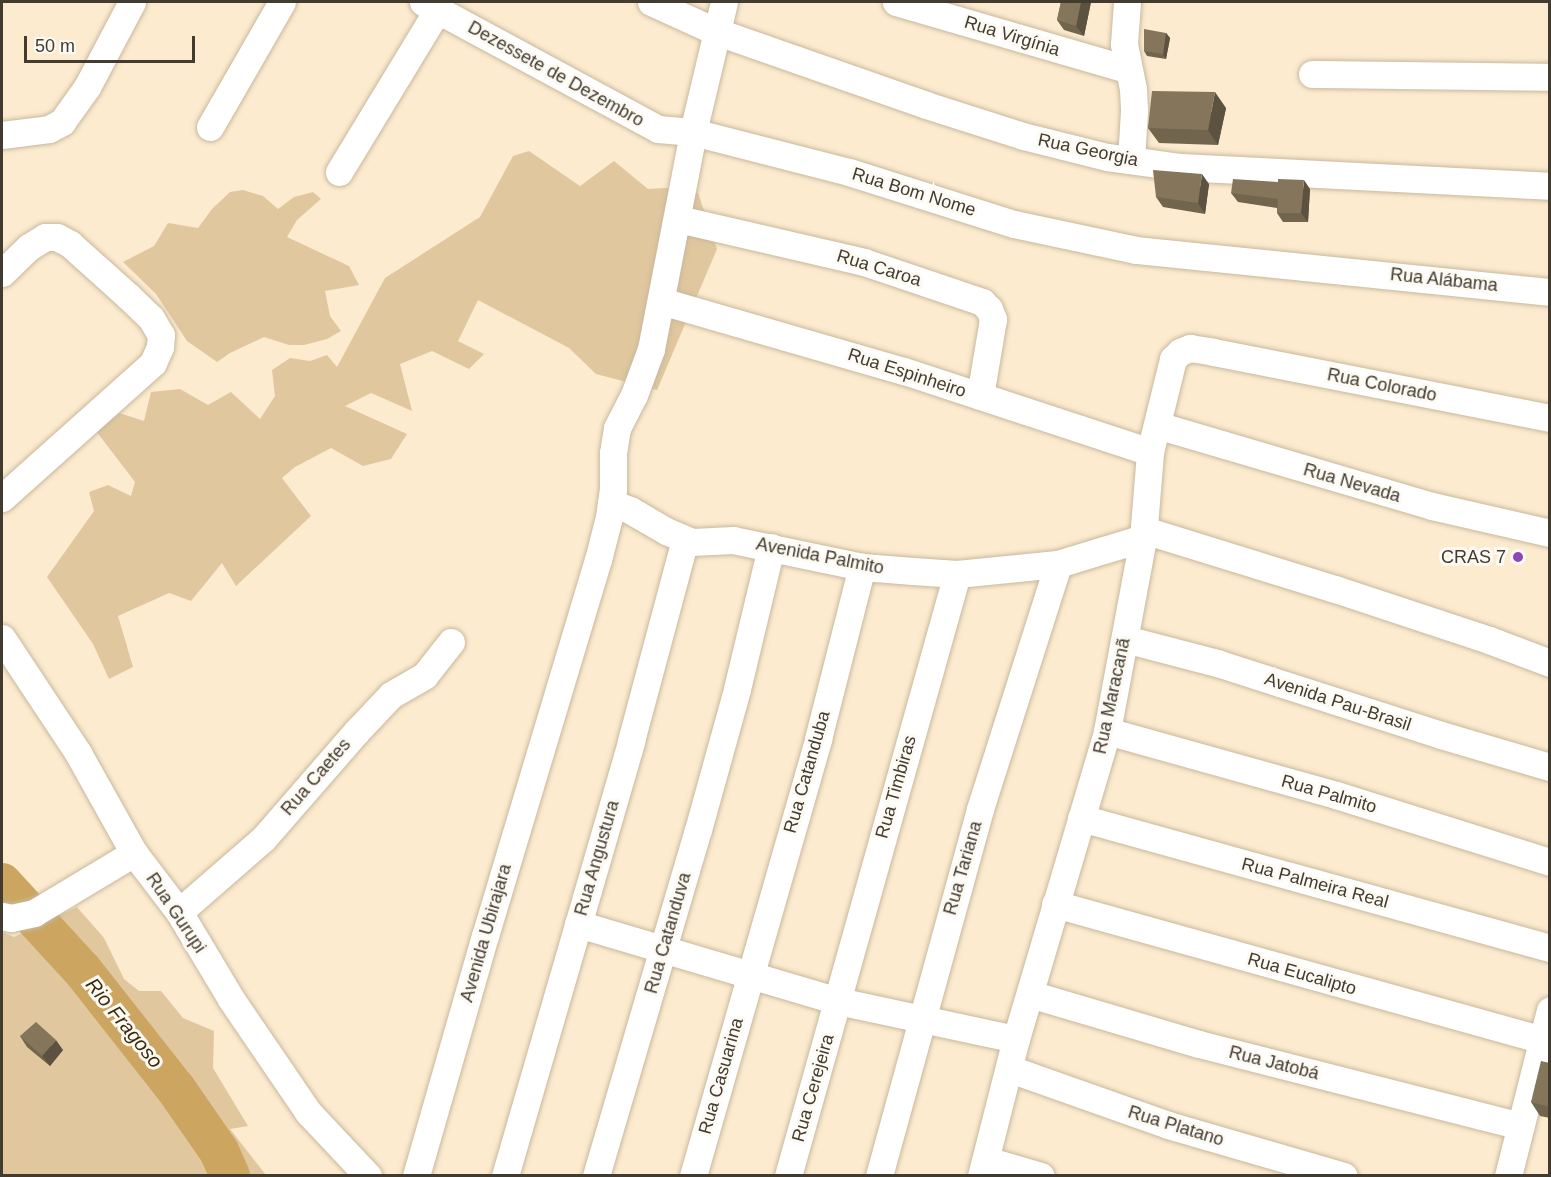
<!DOCTYPE html>
<html>
<head>
<meta charset="utf-8">
<style>
  body { margin:0 }
  #map { position:relative; width:1551px; height:1177px; overflow:hidden; background:#fcebcf; font-family:Helvetica,sans-serif }
  div>[style] { position:absolute }
  .green>* { inset:0; background:#e0c79e }
  .river>* { height:40px; margin:-20px; padding:0 20px; transform-origin:20px; border-radius:20px; background:#cca661 }
  .roads { filter:drop-shadow(0 0 2px #c8b89d) drop-shadow(0 0 2px #c8b89d) }
  .minor>* { height:27px; margin:-13.5px; padding:0 13.5px; transform-origin:13.5px; border-radius:13.5px; background:#fff }
  .wall>* { inset:0; background:#72654e }
  .shaded-wall>* { inset:0; background:#5c5240 }
  .building>* { inset:0; background:#84755b }
  .dots>* { width:16px; height:16px; translate:-50% -50%; box-sizing:border-box; border:3px solid #fdfaf4; border-radius:50% }
  span { translate:-50% -50%; white-space:nowrap; text-align:center; line-height:1.15; -webkit-text-stroke:6px #fdfaf4; paint-order:stroke }
  .street-label { font-size:18px; color:#423b30 }
  .poi-label { font-size:18px; color:#423b30 }
  .right { translate:-100% -50%; text-align:right }
  .water-label { font-size:20px; color:#3b2b0b; font-style:italic }
  .frame { position:absolute; inset:0; border:3px solid #423b30; pointer-events:none }
  .scale { position:absolute; left:24px; top:36px; width:171px; height:27px; box-sizing:border-box; border:3px solid #423b30; border-top:0; padding-left:8px; font-size:18px; line-height:21px; white-space:nowrap; color:#423b30; -webkit-text-stroke:4px #fdfaf4; paint-order:stroke }
</style>
</head>
<body>
<div id="map">
  <div class="green">
    <div style="clip-path:polygon(529px 151px,580px 186px,614px 161px,648px 189px,666px 188px,698px 193px,717px 249px,657px 390px,596px 374px,569px 348px,478px 300px,458px 341px,484px 354px,469px 369px,432px 351px,400px 364px,412px 411px,371px 393px,345px 406px,407px 434px,391px 459px,363px 466px,331px 448px,295px 467px,282px 478px,311px 516px,236px 586px,222px 563px,191px 601px,169px 593px,118px 616px,133px 667px,109px 679px,93px 644px,47px 577px,94px 511px,89px 492px,108px 485px,131px 496px,135px 482px,96px 431px,119px 413px,144px 421px,151px 392px,180px 389px,208px 405px,231px 392px,260px 419px,275px 396px,272px 370px,290px 358px,310px 361px,327px 355px,337px 367px,385px 278px,480px 217px,513px 156px)"></div>
    <div style="clip-path:polygon(243px 190px,263px 196px,278px 209px,294px 197px,313px 192px,321px 199px,297px 220px,287px 237px,349px 266px,359px 285px,325px 291px,330px 316px,341px 331px,327px 339px,304px 345px,289px 345px,264px 337px,230px 353px,217px 362px,187px 341px,156px 294px,123px 262px,154px 246px,168px 223px,198px 228px,212px 209px,230px 192px)"></div>
    <div style="clip-path:polygon(77px 907px,104px 938px,124px 979px,139px 991px,161px 991px,183px 1018px,214px 1031px,213px 1068px,248px 1126px,230px 1129px,266px 1175px,2px 1175px,2px 932px,14px 937px)"></div>
  </div>
  <div class="river">
    <div style="left:2px;top:883px;width:120px;rotate:47.4deg"></div>
    <div style="left:83px;top:971px;width:150px;rotate:51.8deg"></div>
    <div style="left:176px;top:1089px;width:75px;rotate:55.3deg"></div>
    <div style="left:219px;top:1151px;width:27px;rotate:66deg"></div>
  </div>
  <div class="roads">
    <div class="minor">
      <div style="left:423px;top:2px;width:267px;rotate:28.4deg"></div>
      <div style="left:658px;top:129px;width:35px;rotate:5deg"></div>
      <div style="left:693px;top:132px;width:161px;rotate:14.4deg"></div>
      <div style="left:849px;top:172px;width:173px;rotate:17.5deg"></div>
      <div style="left:1014px;top:224px;width:125px;rotate:12deg"></div>
      <div style="left:1136px;top:250px;width:416px;rotate:5.8deg"></div>
      <div style="left:651px;top:2px;width:70px;rotate:24.4deg"></div>
      <div style="left:715px;top:31px;width:224px;rotate:19.3deg"></div>
      <div style="left:926px;top:105px;width:102px;rotate:17.7deg"></div>
      <div style="left:1023px;top:136px;width:87px;rotate:14deg"></div>
      <div style="left:1107px;top:157px;width:74px;rotate:7.8deg"></div>
      <div style="left:1180px;top:167px;width:370px;rotate:2.9deg"></div>
      <div style="left:896px;top:2px;width:241px;rotate:16.2deg"></div>
      <div style="left:1127px;top:2px;width:42px;rotate:94.1deg"></div>
      <div style="left:1124px;top:44px;width:46px;rotate:78.7deg"></div>
      <div style="left:1133px;top:89px;width:22px;rotate:87deg"></div>
      <div style="left:1134px;top:111px;width:49px;rotate:93.5deg"></div>
      <div style="left:1312px;top:74px;width:238px;rotate:0.7deg"></div>
      <div style="left:210px;top:127px;width:144px;rotate:-60.1deg"></div>
      <div style="left:2px;top:135px;width:47px;rotate:-7.3deg"></div>
      <div style="left:49px;top:129px;width:15px;rotate:-28deg"></div>
      <div style="left:62px;top:122px;width:43px;rotate:-54.5deg"></div>
      <div style="left:87px;top:87px;width:96px;rotate:-62.1deg"></div>
      <div style="left:339px;top:172px;width:191px;rotate:-58.7deg"></div>
      <div style="left:678px;top:219px;width:191px;rotate:13deg"></div>
      <div style="left:864px;top:262px;width:125px;rotate:18.7deg"></div>
      <div style="left:982px;top:302px;width:10px;rotate:45deg"></div>
      <div style="left:989px;top:309px;width:11px;rotate:68deg"></div>
      <div style="left:993px;top:319px;width:78px;rotate:99.6deg"></div>
      <div style="left:2px;top:273px;width:37px;rotate:-44deg"></div>
      <div style="left:29px;top:247px;width:19px;rotate:-32deg"></div>
      <div style="left:45px;top:237px;width:12px"></div>
      <div style="left:57px;top:237px;width:15px;rotate:28deg"></div>
      <div style="left:70px;top:244px;width:78px;rotate:41.9deg"></div>
      <div style="left:128px;top:296px;width:32px;rotate:44deg"></div>
      <div style="left:151px;top:318px;width:20px;rotate:60deg"></div>
      <div style="left:161px;top:335px;width:12px;rotate:95deg"></div>
      <div style="left:160px;top:347px;width:17px;rotate:114deg"></div>
      <div style="left:153px;top:363px;width:203px;rotate:138.2deg"></div>
      <div style="left:661px;top:301px;width:253px;rotate:16.1deg"></div>
      <div style="left:904px;top:371px;width:259px;rotate:18.2deg"></div>
      <div style="left:1157px;top:425px;width:287px;rotate:16.4deg"></div>
      <div style="left:1432px;top:506px;width:121px;rotate:12.9deg"></div>
      <div style="left:611px;top:503px;width:20px;rotate:20deg"></div>
      <div style="left:630px;top:510px;width:42px;rotate:30.3deg"></div>
      <div style="left:666px;top:531px;width:28px;rotate:23deg"></div>
      <div style="left:692px;top:542px;width:41px;rotate:-2.8deg"></div>
      <div style="left:733px;top:540px;width:132px;rotate:11.8deg"></div>
      <div style="left:862px;top:567px;width:51px;rotate:4.5deg"></div>
      <div style="left:913px;top:571px;width:44px;rotate:3.9deg"></div>
      <div style="left:957px;top:574px;width:101px;rotate:-5.7deg"></div>
      <div style="left:1058px;top:564px;width:89px;rotate:-17deg"></div>
      <div style="left:1144px;top:530px;width:200px;rotate:17.2deg"></div>
      <div style="left:1335px;top:589px;width:162px;rotate:18.3deg"></div>
      <div style="left:1489px;top:640px;width:65px;rotate:20.7deg"></div>
      <div style="left:2px;top:638px;width:138px;rotate:56.5deg"></div>
      <div style="left:78px;top:753px;width:115px;rotate:60.8deg"></div>
      <div style="left:134px;top:853px;width:74px;rotate:52.7deg"></div>
      <div style="left:179px;top:912px;width:101px;rotate:59.1deg"></div>
      <div style="left:231px;top:999px;width:137px;rotate:55.7deg"></div>
      <div style="left:308px;top:1112px;width:88px;rotate:46.8deg"></div>
      <div style="left:1125px;top:639px;width:95px;rotate:14.6deg"></div>
      <div style="left:1217px;top:663px;width:235px;rotate:17.8deg"></div>
      <div style="left:1441px;top:735px;width:114px;rotate:16.4deg"></div>
      <div style="left:1107px;top:731px;width:238px;rotate:15.6deg"></div>
      <div style="left:1336px;top:795px;width:224px;rotate:17.4deg"></div>
      <div style="left:1081px;top:818px;width:487px;rotate:15.5deg"></div>
      <div style="left:1055px;top:904px;width:514px;rotate:15.58deg"></div>
      <div style="left:179px;top:912px;width:111px;rotate:-41deg"></div>
      <div style="left:263px;top:839px;width:142px;rotate:-49deg"></div>
      <div style="left:356px;top:732px;width:51px;rotate:-46.6deg"></div>
      <div style="left:391px;top:695px;width:39px;rotate:-30deg"></div>
      <div style="left:425px;top:675px;width:42px;rotate:-51.8deg"></div>
      <div style="left:2px;top:916px;width:9px;rotate:13deg"></div>
      <div style="left:11px;top:918px;width:24px;rotate:-12deg"></div>
      <div style="left:34px;top:913px;width:117px;rotate:-31deg"></div>
      <div style="left:578px;top:924px;width:271px;rotate:16.5deg"></div>
      <div style="left:838px;top:1001px;width:182px;rotate:12.1deg"></div>
      <div style="left:1030px;top:994px;width:176px;rotate:16.5deg"></div>
      <div style="left:1199px;top:1044px;width:332px;rotate:14.3deg"></div>
      <div style="left:1010px;top:1069px;width:168px;rotate:19.5deg"></div>
      <div style="left:1168px;top:1125px;width:183px;rotate:16.2deg"></div>
      <div style="left:986px;top:1160px;width:57px;rotate:16.2deg"></div>
      <div style="left:416px;top:1176px;width:250px;rotate:-74deg"></div>
      <div style="left:485px;top:936px;width:393px;rotate:-73.3deg"></div>
      <div style="left:598px;top:560px;width:44px;rotate:-75.7deg"></div>
      <div style="left:609px;top:517px;width:28px;rotate:-82deg"></div>
      <div style="left:613px;top:489px;width:36px;rotate:-90deg"></div>
      <div style="left:613px;top:453px;width:25px;rotate:-81deg"></div>
      <div style="left:617px;top:428px;width:37px;rotate:-63deg"></div>
      <div style="left:634px;top:395px;width:49px;rotate:-69.7deg"></div>
      <div style="left:651px;top:349px;width:221px;rotate:-79deg"></div>
      <div style="left:693px;top:132px;width:134px;rotate:-76.6deg"></div>
      <div style="left:505px;top:1176px;width:453px;rotate:-73.8deg"></div>
      <div style="left:631px;top:741px;width:208px;rotate:-75deg"></div>
      <div style="left:596px;top:1176px;width:361px;rotate:-73.6deg"></div>
      <div style="left:698px;top:830px;width:146px;rotate:-74.5deg"></div>
      <div style="left:737px;top:689px;width:146px;rotate:-76.5deg"></div>
      <div style="left:693px;top:1176px;width:455px;rotate:-74deg"></div>
      <div style="left:818px;top:739px;width:178px;rotate:-75.7deg"></div>
      <div style="left:788px;top:1176px;width:625px;rotate:-74.32deg"></div>
      <div style="left:879px;top:1176px;width:381px;rotate:-74.6deg"></div>
      <div style="left:980px;top:809px;width:257px;rotate:-72.3deg"></div>
      <div style="left:981px;top:1176px;width:141px;rotate:-75.7deg"></div>
      <div style="left:1016px;top:1039px;width:321px;rotate:-73.5deg"></div>
      <div style="left:1107px;top:731px;width:196px;rotate:-79.4deg"></div>
      <div style="left:1143px;top:538px;width:86px;rotate:-85.3deg"></div>
      <div style="left:1150px;top:452px;width:96px;rotate:-76.1deg"></div>
      <div style="left:1173px;top:359px;width:10px;rotate:-45deg"></div>
      <div style="left:1180px;top:352px;width:11px;rotate:-22deg"></div>
      <div style="left:1190px;top:348px;width:24px;rotate:9deg"></div>
      <div style="left:1214px;top:352px;width:342px;rotate:11.1deg"></div>
      <div style="left:1508px;top:1176px;width:171px;rotate:-75.8deg"></div>
    </div>
  </div>
  <div class="wall">
    <div style="clip-path:polygon(1061px 2px,1091px 2px,1084px 36px,1064px 30px,1057px 20px)"></div>
    <div style="clip-path:polygon(1166px 33px,1170px 38px,1166px 59px,1147px 56px,1144px 51px)"></div>
    <div style="clip-path:polygon(1226px 108px,1218px 145px,1159px 143px,1148px 128px)"></div>
    <div style="clip-path:polygon(1209px 184px,1205px 214px,1163px 207px,1156px 197px)"></div>
    <div style="clip-path:polygon(1310px 189px,1308px 222px,1283px 222px,1277px 213px,1277px 208px,1238px 202px,1231px 193px)"></div>
    <div style="clip-path:polygon(20px 1036px,63px 1050px,50px 1066px,27px 1047px)"></div>
    <div style="clip-path:polygon(1550px 1063px,1550px 1118px,1540px 1116px,1531px 1102px)"></div>
  </div>
  <div class="shaded-wall">
    <div style="clip-path:polygon(1081px 2px,1091px 2px,1084px 36px,1076px 26px)"></div>
    <div style="clip-path:polygon(1166px 33px,1170px 38px,1166px 59px,1163px 54px)"></div>
    <div style="clip-path:polygon(1215px 92px,1226px 108px,1218px 145px,1208px 130px)"></div>
    <div style="clip-path:polygon(1202px 174px,1209px 184px,1205px 214px,1198px 203px)"></div>
    <div style="clip-path:polygon(1304px 180px,1310px 189px,1308px 222px,1301px 213px)"></div>
    <div style="clip-path:polygon(56px 1040px,63px 1050px,50px 1066px,42px 1056px)"></div>
  </div>
  <div class="building">
    <div style="clip-path:polygon(1061px 2px,1081px 2px,1076px 26px,1057px 20px)"></div>
    <div style="clip-path:polygon(1144px 29px,1166px 33px,1163px 54px,1144px 51px)"></div>
    <div style="clip-path:polygon(1152px 91px,1215px 92px,1208px 130px,1148px 128px)"></div>
    <div style="clip-path:polygon(1153px 170px,1202px 174px,1198px 203px,1156px 197px)"></div>
    <div style="clip-path:polygon(1233px 179px,1278px 182px,1278px 179px,1304px 180px,1301px 213px,1277px 213px,1278px 199px,1231px 193px)"></div>
    <div style="clip-path:polygon(36px 1022px,56px 1040px,42px 1056px,20px 1036px)"></div>
    <div style="clip-path:polygon(1541px 1061px,1550px 1063px,1550px 1107px,1531px 1102px)"></div>
  </div>
  <div class="dots">
    <div style="left:1518px;top:557px;background:#8f46b9"></div>
  </div>
  <div class="street-label">
    <span style="left:1012px;top:36px;rotate:17deg">Rua Virgínia</span>
    <span style="left:556px;top:74px;rotate:29deg">Dezessete de Dezembro</span>
    <span style="left:1088px;top:150px;rotate:12deg">Rua Georgia</span>
    <span style="left:914px;top:192px;rotate:17deg">Rua Bom Nome</span>
    <span style="left:879px;top:268px;rotate:17deg">Rua Caroa</span>
    <span style="left:1444px;top:280px;rotate:6deg">Rua Alábama</span>
    <span style="left:907px;top:373px;rotate:18deg">Rua Espinheiro</span>
    <span style="left:1382px;top:385px;rotate:11deg">Rua Colorado</span>
    <span style="left:1352px;top:483px;rotate:16deg">Rua Nevada</span>
    <span style="left:820px;top:556px;rotate:11deg">Avenida Palmito</span>
    <span style="left:1112px;top:696px;rotate:-78deg">Rua Maracanã</span>
    <span style="left:1338px;top:702px;rotate:18deg">Avenida Pau-Brasil</span>
    <span style="left:807px;top:772px;rotate:-74deg">Rua Catanduba</span>
    <span style="left:316px;top:777px;rotate:-49deg">Rua Caetes</span>
    <span style="left:896px;top:787px;rotate:-74deg">Rua Timbiras</span>
    <span style="left:1329px;top:794px;rotate:16deg">Rua Palmito</span>
    <span style="left:597px;top:858px;rotate:-74deg">Rua Angustura</span>
    <span style="left:963px;top:868px;rotate:-74deg">Rua Tariana</span>
    <span style="left:1315px;top:883px;rotate:15deg">Rua Palmeira Real</span>
    <span style="left:176px;top:913px;rotate:56deg">Rua Gurupi</span>
    <span style="left:486px;top:933px;rotate:-74deg">Avenida Ubirajara</span>
    <span style="left:668px;top:933px;rotate:-74deg">Rua Catanduva</span>
    <span style="left:1302px;top:974px;rotate:16deg">Rua Eucalipto</span>
    <span style="left:1274px;top:1063px;rotate:14deg">Rua Jatobá</span>
    <span style="left:721px;top:1076px;rotate:-74deg">Rua Casuarina</span>
    <span style="left:813px;top:1088px;rotate:-74deg">Rua Cerejeira</span>
    <span style="left:1176px;top:1126px;rotate:17deg">Rua Platano</span>
  </div>
  <div class="poi-label">
    <span class="right" style="left:1506px;top:557px">CRAS 7</span>
  </div>
  <div class="water-label">
    <span style="left:124px;top:1023px;rotate:51deg">Rio Fragoso</span>
  </div>
  <div class="frame"></div>
  <div class="scale">50 m</div>
</div>
</body>
</html>
